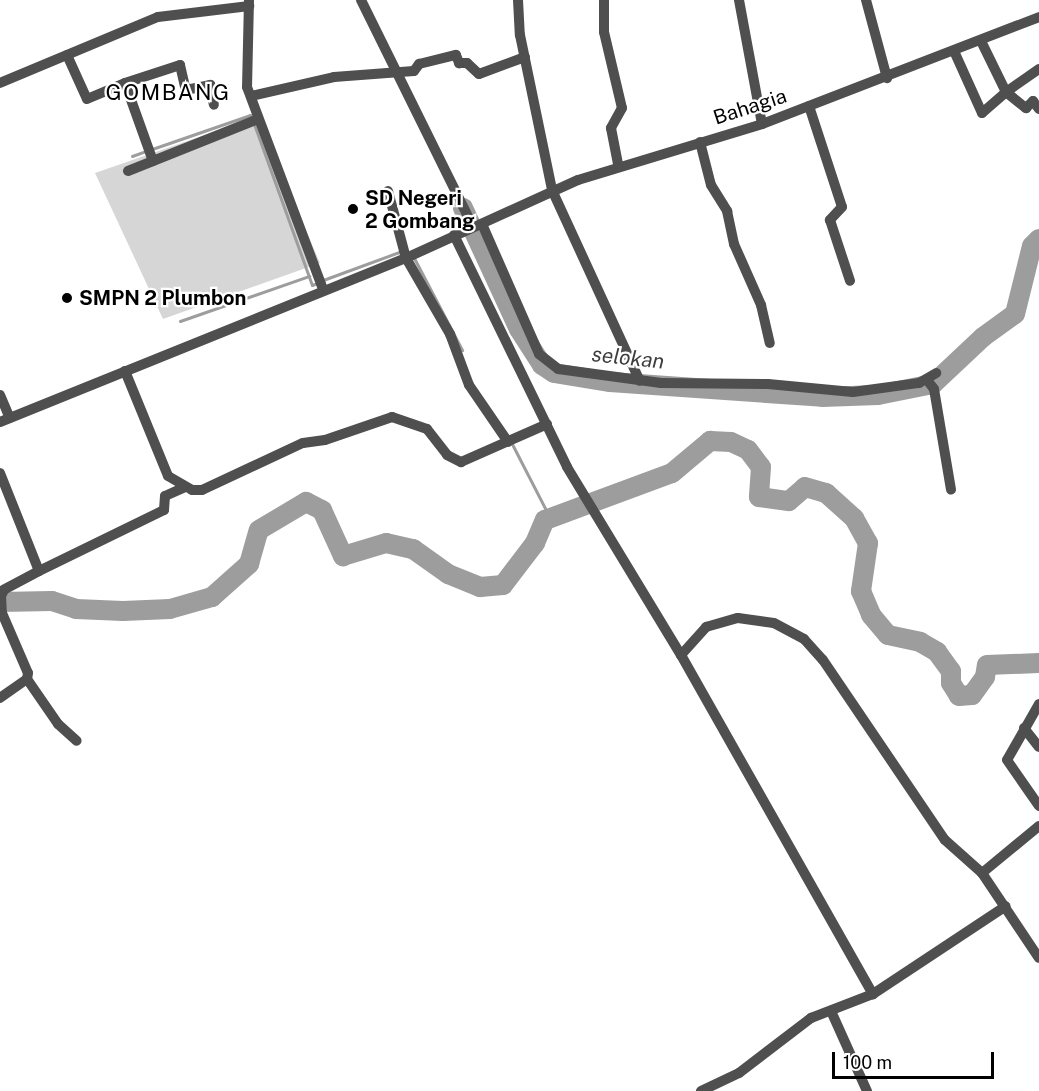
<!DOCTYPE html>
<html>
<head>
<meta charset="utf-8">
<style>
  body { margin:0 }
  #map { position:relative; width:1039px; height:1091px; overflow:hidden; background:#fff; font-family:"Public Sans",sans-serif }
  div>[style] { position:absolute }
  .green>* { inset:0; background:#d6d6d6 }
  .stream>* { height:3px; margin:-1.5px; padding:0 1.5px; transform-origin:1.5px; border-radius:1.5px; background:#9d9d9d }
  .river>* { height:20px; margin:-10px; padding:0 10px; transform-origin:10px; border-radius:10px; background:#9d9d9d }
  .minor>* { height:10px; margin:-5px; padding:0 5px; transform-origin:5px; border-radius:5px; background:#4f4f4f }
  .dots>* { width:16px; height:16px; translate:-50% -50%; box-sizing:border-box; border:3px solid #fff; border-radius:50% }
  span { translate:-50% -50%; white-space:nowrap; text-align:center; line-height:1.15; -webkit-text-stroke:4.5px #fff; paint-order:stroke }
  .street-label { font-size:20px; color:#000 }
  .poi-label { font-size:20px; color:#000; font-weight:700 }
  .left { translate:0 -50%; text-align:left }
  .water-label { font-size:21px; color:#3e3e3e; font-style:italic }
  .quarter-label { font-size:22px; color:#000; letter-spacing:1.5px }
  .scale { position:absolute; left:832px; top:1052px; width:162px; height:27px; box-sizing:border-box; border:3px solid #000; border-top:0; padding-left:8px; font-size:18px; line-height:21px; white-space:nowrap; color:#000; -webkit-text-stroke:4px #fff; paint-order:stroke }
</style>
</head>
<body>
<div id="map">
  <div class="green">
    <div style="clip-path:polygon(257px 117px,320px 263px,163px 319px,95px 173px)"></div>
  </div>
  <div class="stream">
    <div style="left:254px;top:124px;width:171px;rotate:70.2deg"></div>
    <div style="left:312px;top:285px;width:5px;rotate:-22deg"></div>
    <div style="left:152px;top:149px;width:104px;rotate:-19.1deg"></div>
    <div style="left:250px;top:115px;width:4px;rotate:56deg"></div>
    <div style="left:132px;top:156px;width:15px;rotate:-20deg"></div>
    <div style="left:414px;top:258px;width:104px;rotate:62.4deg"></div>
    <div style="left:323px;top:280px;width:84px;rotate:-20.2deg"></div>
    <div style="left:180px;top:321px;width:137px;rotate:-19.2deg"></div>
    <div style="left:511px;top:442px;width:85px;rotate:62.8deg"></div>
  </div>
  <div class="river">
    <div style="left:463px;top:208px;width:133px;rotate:65.2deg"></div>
    <div style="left:519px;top:329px;width:43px;rotate:57.4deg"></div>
    <div style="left:542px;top:365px;width:14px;rotate:34deg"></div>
    <div style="left:554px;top:373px;width:57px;rotate:9.1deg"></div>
    <div style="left:610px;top:382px;width:213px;rotate:4deg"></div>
    <div style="left:822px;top:397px;width:56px;rotate:-2deg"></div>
    <div style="left:878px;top:395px;width:56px;rotate:-11.3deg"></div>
    <div style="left:933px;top:384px;width:69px;rotate:-43.2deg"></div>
    <div style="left:983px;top:337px;width:39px;rotate:-36deg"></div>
    <div style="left:1015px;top:314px;width:70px;rotate:-76deg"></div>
    <div style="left:1032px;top:246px;width:10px;rotate:-45deg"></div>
    <div style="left:0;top:602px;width:52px;rotate:-1.1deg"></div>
    <div style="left:52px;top:601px;width:25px;rotate:18deg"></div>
    <div style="left:76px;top:609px;width:47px;rotate:2.4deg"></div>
    <div style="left:123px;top:611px;width:47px;rotate:-2.4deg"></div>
    <div style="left:170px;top:609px;width:44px;rotate:-15.9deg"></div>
    <div style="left:212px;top:597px;width:50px;rotate:-41.7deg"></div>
    <div style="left:249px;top:564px;width:35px;rotate:-74deg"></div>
    <div style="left:259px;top:530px;width:55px;rotate:-30.8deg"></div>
    <div style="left:306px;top:502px;width:18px;rotate:27deg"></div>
    <div style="left:322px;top:510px;width:51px;rotate:65.5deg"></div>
    <div style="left:343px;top:556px;width:45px;rotate:-16.8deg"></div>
    <div style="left:386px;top:543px;width:28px;rotate:13deg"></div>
    <div style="left:413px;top:549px;width:43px;rotate:35.5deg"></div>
    <div style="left:448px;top:574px;width:35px;rotate:22deg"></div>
    <div style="left:480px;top:587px;width:23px;rotate:-5deg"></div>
    <div style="left:503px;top:585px;width:53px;rotate:-52.7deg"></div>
    <div style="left:535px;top:543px;width:25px;rotate:-67deg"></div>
    <div style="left:545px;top:520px;width:135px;rotate:-20.3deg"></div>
    <div style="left:672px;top:473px;width:50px;rotate:-40.1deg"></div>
    <div style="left:710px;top:441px;width:21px;rotate:3deg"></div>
    <div style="left:731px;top:442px;width:19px;rotate:25deg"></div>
    <div style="left:748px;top:450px;width:21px;rotate:53deg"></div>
    <div style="left:761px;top:467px;width:30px;rotate:94deg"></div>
    <div style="left:759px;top:497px;width:30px;rotate:8deg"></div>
    <div style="left:789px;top:501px;width:21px;rotate:-41deg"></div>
    <div style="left:805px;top:487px;width:22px;rotate:16deg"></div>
    <div style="left:826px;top:493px;width:38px;rotate:42deg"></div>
    <div style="left:854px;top:518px;width:29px;rotate:61deg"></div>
    <div style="left:868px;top:543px;width:49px;rotate:98.3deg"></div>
    <div style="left:861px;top:591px;width:26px;rotate:67deg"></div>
    <div style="left:871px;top:615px;width:26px;rotate:50deg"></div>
    <div style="left:888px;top:635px;width:33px;rotate:12deg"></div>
    <div style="left:920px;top:642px;width:20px;rotate:30deg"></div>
    <div style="left:937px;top:652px;width:24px;rotate:54deg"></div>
    <div style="left:951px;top:671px;width:12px;rotate:90deg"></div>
    <div style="left:951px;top:683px;width:15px;rotate:58deg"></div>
    <div style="left:959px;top:696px;width:13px;rotate:-4deg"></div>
    <div style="left:972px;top:695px;width:22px;rotate:-54deg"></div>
    <div style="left:985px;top:677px;width:12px;rotate:-81deg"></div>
    <div style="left:987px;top:665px;width:52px;rotate:-2.2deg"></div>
  </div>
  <div class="minor">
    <div style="left:249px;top:0;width:87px;rotate:91.3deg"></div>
    <div style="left:247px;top:87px;width:216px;rotate:69.4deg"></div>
    <div style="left:361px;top:0;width:253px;rotate:63.7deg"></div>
    <div style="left:518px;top:0;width:35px;rotate:87deg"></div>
    <div style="left:520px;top:35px;width:158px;rotate:78.3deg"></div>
    <div style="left:552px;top:190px;width:210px;rotate:65.3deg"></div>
    <div style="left:604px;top:0;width:32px;rotate:90deg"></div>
    <div style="left:604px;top:32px;width:78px;rotate:76.7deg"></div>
    <div style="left:622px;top:108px;width:23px;rotate:119deg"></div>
    <div style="left:611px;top:128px;width:38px;rotate:79deg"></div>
    <div style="left:739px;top:0;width:126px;rotate:79.5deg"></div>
    <div style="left:866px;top:0;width:81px;rotate:74.9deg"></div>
    <div style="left:981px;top:41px;width:57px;rotate:63.9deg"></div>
    <div style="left:1006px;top:92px;width:40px;rotate:-34.9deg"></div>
    <div style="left:954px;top:51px;width:68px;rotate:65.7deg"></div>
    <div style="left:982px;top:113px;width:32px;rotate:-41deg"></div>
    <div style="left:1006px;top:92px;width:26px;rotate:39deg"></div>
    <div style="left:1026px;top:108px;width:10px;rotate:-45deg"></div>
    <div style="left:1033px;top:101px;width:10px;rotate:53deg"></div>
    <div style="left:67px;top:55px;width:48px;rotate:65.6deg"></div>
    <div style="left:87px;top:99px;width:41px;rotate:-22.8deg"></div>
    <div style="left:125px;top:83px;width:83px;rotate:70.3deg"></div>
    <div style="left:0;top:83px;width:171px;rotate:-22.7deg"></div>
    <div style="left:158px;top:17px;width:92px;rotate:-6.9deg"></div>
    <div style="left:125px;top:83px;width:58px;rotate:-18.1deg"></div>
    <div style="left:180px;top:65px;width:26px;rotate:77deg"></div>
    <div style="left:186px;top:90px;width:25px;rotate:-12deg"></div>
    <div style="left:210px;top:85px;width:20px;rotate:79deg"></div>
    <div style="left:251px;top:96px;width:85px;rotate:-12.9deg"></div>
    <div style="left:334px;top:77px;width:80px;rotate:-4.3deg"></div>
    <div style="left:414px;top:71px;width:9px;rotate:-54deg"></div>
    <div style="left:419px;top:64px;width:38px;rotate:-14deg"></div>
    <div style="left:456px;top:55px;width:9px;rotate:69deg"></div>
    <div style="left:459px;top:63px;width:8px"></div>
    <div style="left:467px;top:63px;width:16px;rotate:43deg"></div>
    <div style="left:479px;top:74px;width:49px;rotate:-20.3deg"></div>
    <div style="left:809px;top:106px;width:106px;rotate:71.9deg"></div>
    <div style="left:842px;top:207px;width:18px;rotate:133deg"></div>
    <div style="left:830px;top:220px;width:64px;rotate:71.8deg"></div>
    <div style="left:700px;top:142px;width:44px;rotate:75.7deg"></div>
    <div style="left:711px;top:185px;width:31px;rotate:58deg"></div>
    <div style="left:727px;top:211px;width:34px;rotate:78deg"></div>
    <div style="left:734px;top:244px;width:67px;rotate:66.1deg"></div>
    <div style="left:761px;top:305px;width:39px;rotate:77deg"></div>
    <div style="left:128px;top:171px;width:140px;rotate:-21.8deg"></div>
    <div style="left:388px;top:191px;width:69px;rotate:75deg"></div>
    <div style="left:406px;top:258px;width:88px;rotate:59.9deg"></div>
    <div style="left:450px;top:334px;width:54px;rotate:69.6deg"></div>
    <div style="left:469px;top:385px;width:69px;rotate:55.6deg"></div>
    <div style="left:482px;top:224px;width:142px;rotate:66.3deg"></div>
    <div style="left:539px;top:354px;width:24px;rotate:38deg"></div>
    <div style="left:558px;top:369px;width:104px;rotate:7.7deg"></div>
    <div style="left:661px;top:383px;width:107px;rotate:0.5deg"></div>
    <div style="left:768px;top:384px;width:85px;rotate:5.4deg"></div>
    <div style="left:853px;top:392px;width:67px;rotate:-7.8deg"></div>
    <div style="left:919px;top:383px;width:20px;rotate:-30deg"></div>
    <div style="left:454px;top:235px;width:258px;rotate:64deg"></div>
    <div style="left:567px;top:467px;width:220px;rotate:58.8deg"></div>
    <div style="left:681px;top:655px;width:390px;rotate:60.5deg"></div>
    <div style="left:125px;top:371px;width:113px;rotate:67.7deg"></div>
    <div style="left:168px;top:476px;width:28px;rotate:30deg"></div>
    <div style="left:192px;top:490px;width:10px"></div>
    <div style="left:202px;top:490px;width:111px;rotate:-25deg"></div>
    <div style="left:303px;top:443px;width:22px;rotate:-8deg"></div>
    <div style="left:325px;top:440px;width:71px;rotate:-18.9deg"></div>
    <div style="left:392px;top:417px;width:37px;rotate:19deg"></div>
    <div style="left:427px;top:429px;width:33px;rotate:52deg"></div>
    <div style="left:447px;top:455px;width:16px;rotate:27deg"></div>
    <div style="left:461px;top:462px;width:94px;rotate:-23.8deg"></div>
    <div style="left:927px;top:380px;width:11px;rotate:52deg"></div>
    <div style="left:934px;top:389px;width:102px;rotate:80.4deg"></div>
    <div style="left:0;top:395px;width:25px;rotate:67deg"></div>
    <div style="left:0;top:422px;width:438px;rotate:-22deg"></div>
    <div style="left:406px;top:258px;width:189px;rotate:-24.4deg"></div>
    <div style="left:578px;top:180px;width:192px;rotate:-16.9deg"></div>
    <div style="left:762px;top:124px;width:297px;rotate:-21.1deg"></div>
    <div style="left:0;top:473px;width:105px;rotate:68.3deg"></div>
    <div style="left:39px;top:571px;width:40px;rotate:152deg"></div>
    <div style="left:4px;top:590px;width:7px;rotate:117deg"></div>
    <div style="left:1px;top:596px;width:17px;rotate:87deg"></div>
    <div style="left:2px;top:613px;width:65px;rotate:66.6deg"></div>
    <div style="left:28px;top:673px;width:6px;rotate:99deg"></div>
    <div style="left:27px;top:679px;width:33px;rotate:145deg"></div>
    <div style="left:39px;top:571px;width:139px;rotate:-26deg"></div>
    <div style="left:164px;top:510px;width:14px;rotate:-86deg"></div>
    <div style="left:165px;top:496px;width:20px;rotate:-24deg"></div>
    <div style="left:681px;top:655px;width:38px;rotate:-48deg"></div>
    <div style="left:706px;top:627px;width:33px;rotate:-16deg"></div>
    <div style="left:738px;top:618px;width:36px;rotate:8deg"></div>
    <div style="left:774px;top:623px;width:34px;rotate:28deg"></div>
    <div style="left:804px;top:639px;width:28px;rotate:48deg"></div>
    <div style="left:823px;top:660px;width:217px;rotate:55.9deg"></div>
    <div style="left:945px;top:840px;width:50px;rotate:41.7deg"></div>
    <div style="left:982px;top:873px;width:102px;rotate:56.2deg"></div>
    <div style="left:27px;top:679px;width:55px;rotate:55.4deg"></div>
    <div style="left:58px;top:724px;width:25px;rotate:42deg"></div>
    <div style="left:1039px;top:704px;width:64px;rotate:119.7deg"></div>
    <div style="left:1007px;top:760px;width:56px;rotate:55.2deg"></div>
    <div style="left:1024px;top:728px;width:24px;rotate:52deg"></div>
    <div style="left:982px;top:873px;width:74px;rotate:-39.5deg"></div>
    <div style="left:831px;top:1011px;width:88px;rotate:65.8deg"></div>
    <div style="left:701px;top:1091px;width:42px;rotate:-25.3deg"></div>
    <div style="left:739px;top:1073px;width:91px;rotate:-37.4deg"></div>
    <div style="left:811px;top:1018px;width:66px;rotate:-21.2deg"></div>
    <div style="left:873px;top:994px;width:159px;rotate:-33.5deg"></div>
  </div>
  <div class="dots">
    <div style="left:353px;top:209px;background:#000"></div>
    <div style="left:67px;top:298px;background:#000"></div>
  </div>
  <div class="street-label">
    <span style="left:750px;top:107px;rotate:-18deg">Bahagia</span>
  </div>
  <div class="poi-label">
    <span class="left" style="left:365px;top:210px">SD Negeri<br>2 Gombang</span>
    <span class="left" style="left:79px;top:298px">SMPN 2 Plumbon</span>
  </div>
  <div class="water-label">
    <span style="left:628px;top:358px;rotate:6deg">selokan</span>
  </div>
  <div class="quarter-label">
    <span style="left:168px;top:93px">GOMBANG</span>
  </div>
  <div class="scale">100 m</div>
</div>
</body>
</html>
